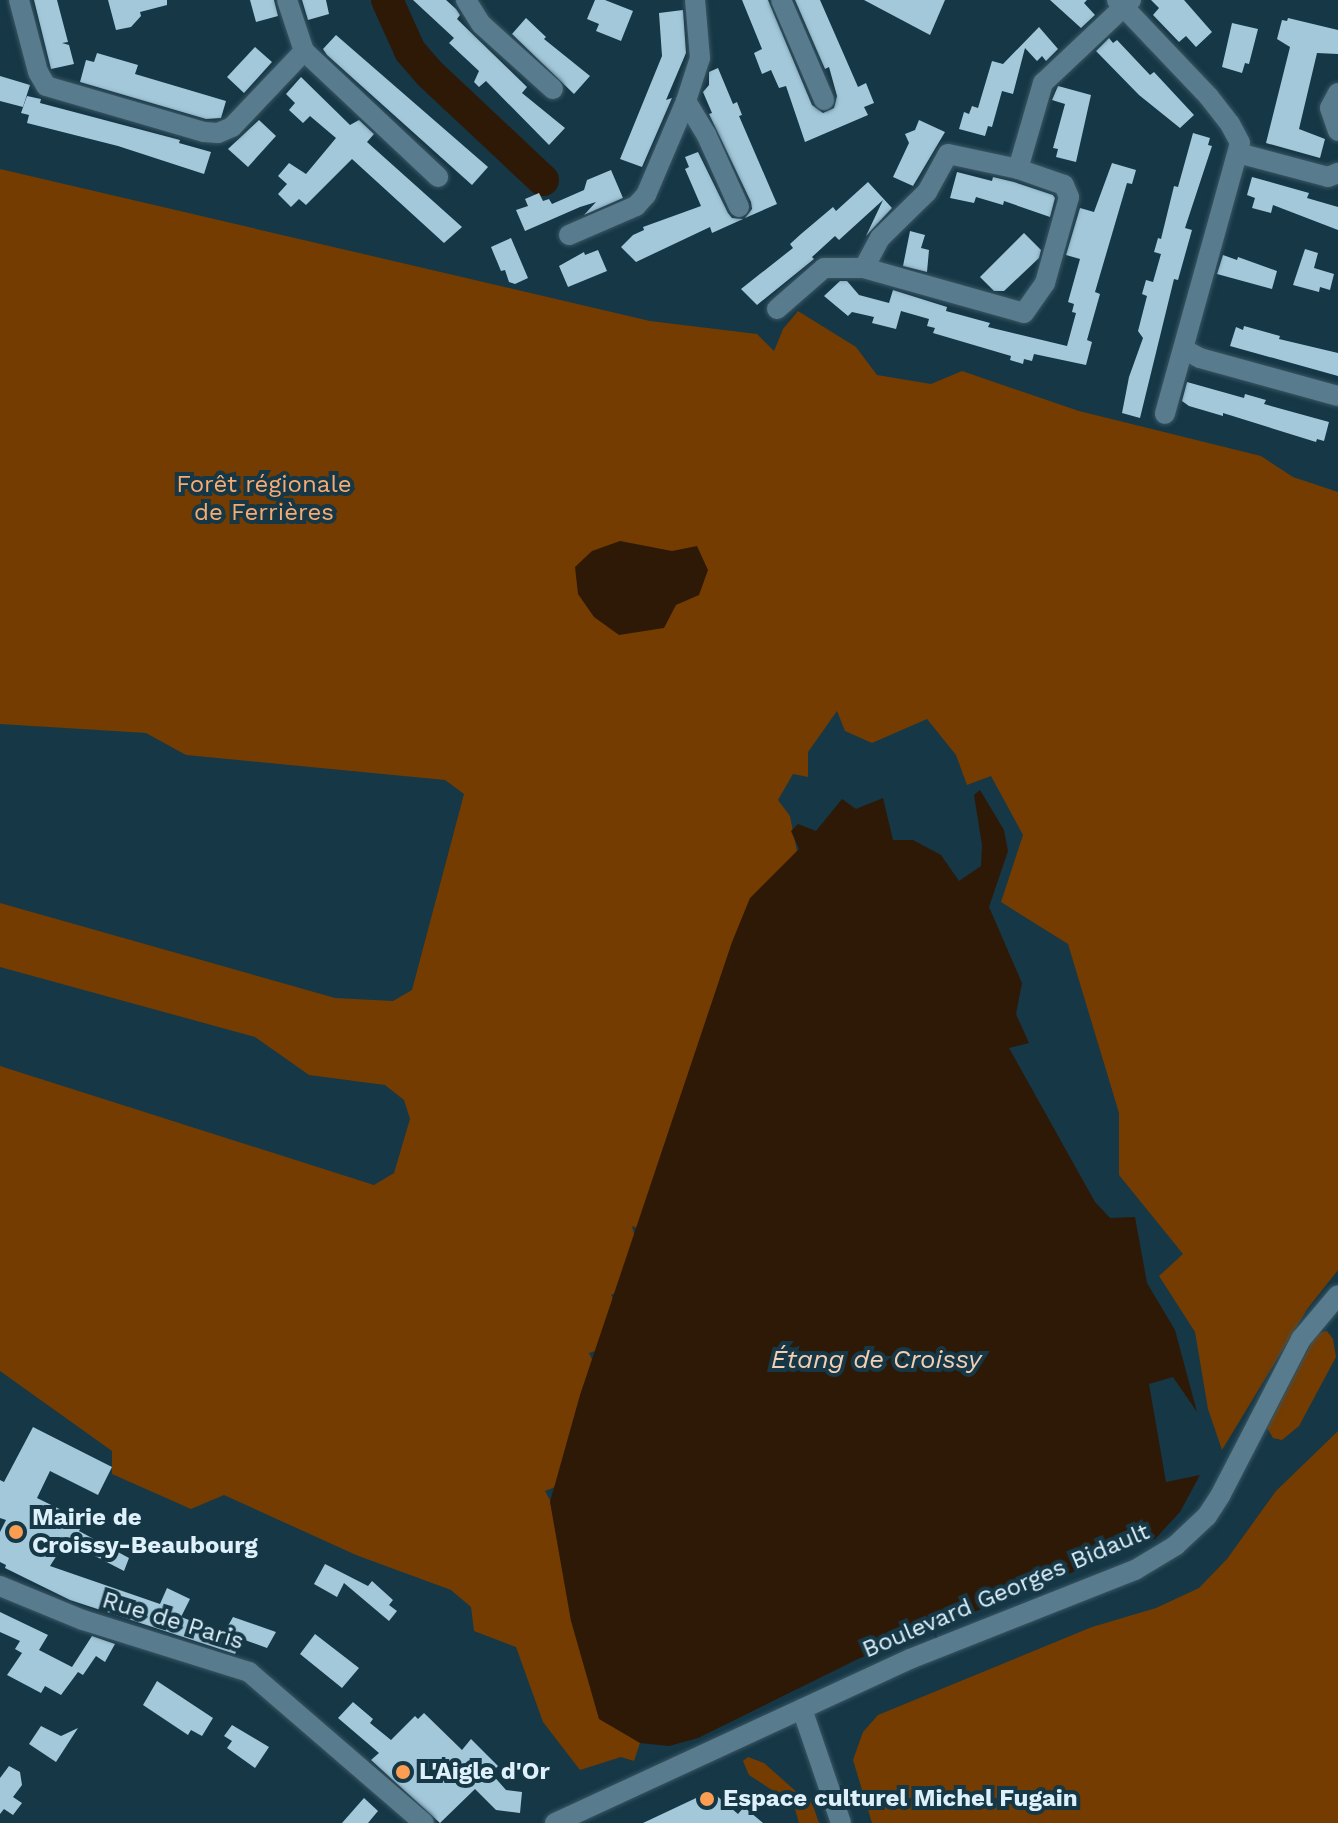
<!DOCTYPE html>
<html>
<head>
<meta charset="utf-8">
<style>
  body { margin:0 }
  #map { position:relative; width:1338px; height:1823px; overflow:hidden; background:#153746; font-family:"Work Sans",sans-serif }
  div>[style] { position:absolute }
  .green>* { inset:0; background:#743c01 }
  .water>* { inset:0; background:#2e1907 }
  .river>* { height:32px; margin:-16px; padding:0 16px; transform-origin:16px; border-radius:16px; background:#2e1907 }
  .building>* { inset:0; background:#a3c8da }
  .roads { filter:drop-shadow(0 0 2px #3a5562) drop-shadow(0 0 2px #3a5562) }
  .minor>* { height:20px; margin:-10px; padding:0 10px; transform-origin:10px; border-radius:10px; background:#587b8d }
  .dots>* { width:22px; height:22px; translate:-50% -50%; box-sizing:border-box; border:4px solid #153746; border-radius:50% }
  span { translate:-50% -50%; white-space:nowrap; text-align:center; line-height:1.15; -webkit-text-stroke:8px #153746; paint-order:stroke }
  .park-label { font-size:24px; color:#f6ab73 }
  .poi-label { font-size:24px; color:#def0fa; font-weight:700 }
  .left { translate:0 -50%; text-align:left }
  .street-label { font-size:24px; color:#def0fa }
  .water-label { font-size:26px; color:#f4ceb2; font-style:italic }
</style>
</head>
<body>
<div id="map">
  <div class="green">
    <div style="clip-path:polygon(0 169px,650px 321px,757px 334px,774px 351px,783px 329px,798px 311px,856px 347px,877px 375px,931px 384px,962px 371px,1079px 411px,1261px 456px,1293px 477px,1338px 492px,1338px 1270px,1308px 1308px,1222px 1450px,1208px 1409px,1195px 1332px,1159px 1276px,1183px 1254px,1119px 1175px,1119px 1113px,1068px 944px,1001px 902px,1023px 835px,991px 776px,967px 785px,956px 755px,927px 719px,872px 743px,845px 731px,837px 711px,808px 752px,808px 777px,793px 774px,778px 800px,790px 816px,799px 861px,654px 1234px,632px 1226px,642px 1263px,626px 1287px,611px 1295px,623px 1318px,618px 1344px,589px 1353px,599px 1374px,565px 1483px,545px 1491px,561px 1520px,641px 1740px,634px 1761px,621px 1757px,580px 1770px,543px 1722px,516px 1647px,474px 1631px,471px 1607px,451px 1590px,356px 1555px,224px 1495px,191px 1509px,112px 1474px,112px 1451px,0 1371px,0 1066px,374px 1185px,394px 1173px,410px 1119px,404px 1100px,385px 1085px,309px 1075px,255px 1037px,0 967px,0 903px,335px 998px,393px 1001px,412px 990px,464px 794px,445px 780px,186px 755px,146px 733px,0 724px)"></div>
    <div style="clip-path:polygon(1327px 1331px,1333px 1339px,1336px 1357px,1299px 1426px,1282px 1440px,1273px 1438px,1267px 1428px,1316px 1334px)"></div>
    <div style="clip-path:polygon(1338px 1431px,1338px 1823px,872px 1823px,853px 1760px,863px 1732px,878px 1715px,1092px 1627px,1156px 1608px,1199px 1588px,1227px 1559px,1276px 1491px)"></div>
    <div style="clip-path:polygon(748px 1757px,764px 1763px,800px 1795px,810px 1797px,819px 1823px,799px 1823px,795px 1809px,787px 1800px,749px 1775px,743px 1761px)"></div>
  </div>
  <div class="water">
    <div style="clip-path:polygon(620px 541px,672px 551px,697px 546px,708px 570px,699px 595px,676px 605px,664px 628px,619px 635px,594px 617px,578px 594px,575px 567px,592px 551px)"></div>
    <div style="clip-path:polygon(980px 790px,1004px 830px,1008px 851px,989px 907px,1022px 983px,1016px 1014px,1029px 1043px,1009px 1048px,1095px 1202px,1110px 1218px,1135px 1217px,1147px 1283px,1175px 1330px,1197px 1412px,1173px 1377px,1149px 1384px,1166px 1482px,1200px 1475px,1180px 1512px,1155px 1539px,858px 1659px,698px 1738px,669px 1746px,640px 1743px,599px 1719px,571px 1621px,550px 1502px,580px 1395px,732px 942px,750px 898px,799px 849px,791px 831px,798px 824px,816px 831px,842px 799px,856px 809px,883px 798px,893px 840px,913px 840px,941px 855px,959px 881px,981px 866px,982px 845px,974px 795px)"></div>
  </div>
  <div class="river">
    <div style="left:387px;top:0;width:56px;rotate:65.7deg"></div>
    <div style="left:410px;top:51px;width:30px;rotate:49deg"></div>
    <div style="left:430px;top:74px;width:155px;rotate:43.2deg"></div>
  </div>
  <div class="building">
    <div style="clip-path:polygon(34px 0,57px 0,68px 42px,62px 43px,69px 45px,74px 64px,51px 69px)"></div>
    <div style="clip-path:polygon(108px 0,167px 0,167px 5px,140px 12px,141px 16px,131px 27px,116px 30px)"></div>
    <div style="clip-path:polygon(250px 0,274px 0,278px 16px,256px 22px)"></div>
    <div style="clip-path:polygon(302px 0,326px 0,329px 14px,308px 20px)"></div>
    <div style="clip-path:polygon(413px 0,446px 0,456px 9px,460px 15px,457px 19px,527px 87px,522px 93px,565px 128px,549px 145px,486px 81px,479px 87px,474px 82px,479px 71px,449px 43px,454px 38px)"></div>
    <div style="clip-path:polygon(595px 0,605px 0,633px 11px,621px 41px,596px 31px,599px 24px,587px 19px)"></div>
    <div style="clip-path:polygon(742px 0,768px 0,812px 105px,823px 113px,834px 108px,837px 96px,829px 67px,825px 69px,795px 0,820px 0,858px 87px,866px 83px,874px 103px,864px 107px,868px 115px,805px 142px,786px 86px,779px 88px,771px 70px,762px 74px,754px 53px,762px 49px)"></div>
    <div style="clip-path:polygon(864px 0,945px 0,930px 35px)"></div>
    <div style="clip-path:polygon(1050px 0,1087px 0,1084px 3px,1095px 15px,1081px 28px)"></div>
    <div style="clip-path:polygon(1151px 0,1184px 0,1212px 32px,1196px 47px,1186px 36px,1179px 42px,1153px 15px,1159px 8px)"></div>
    <div style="clip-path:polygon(683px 10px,686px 53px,666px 100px,672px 98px,642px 167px,620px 159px,662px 56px,659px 13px)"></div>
    <div style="clip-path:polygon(526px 18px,546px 37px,544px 39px,590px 76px,574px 94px,512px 34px)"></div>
    <div style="clip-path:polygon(1288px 18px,1338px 30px,1338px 54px,1317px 53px,1299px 129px,1325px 139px,1320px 158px,1266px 143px,1290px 47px,1277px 39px,1282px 20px,1287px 21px)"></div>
    <div style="clip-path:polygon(1232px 23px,1258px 29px,1249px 64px,1245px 63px,1242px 73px,1222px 67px)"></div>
    <div style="clip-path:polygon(1039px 27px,1058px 49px,1046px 61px,1042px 56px,1037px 61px,1025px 48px,1013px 94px,1002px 91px,992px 127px,988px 126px,985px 136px,959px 129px,964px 112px,969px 114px,972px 106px,978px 108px,992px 61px,1003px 64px)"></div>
    <div style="clip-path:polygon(336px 35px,488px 167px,472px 185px,327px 55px,323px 49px)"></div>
    <div style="clip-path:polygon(1109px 38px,1113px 43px,1117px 40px,1150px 75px,1154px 72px,1194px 115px,1180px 128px,1139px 95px,1096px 51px)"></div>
    <div style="clip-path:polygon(255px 47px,272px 62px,244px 93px,227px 77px)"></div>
    <div style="clip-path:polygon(97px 53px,138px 65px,135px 74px,226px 101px,221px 118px,206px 119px,80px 82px,86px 60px,94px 62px)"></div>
    <div style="clip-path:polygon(718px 68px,733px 104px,737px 102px,742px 115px,739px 116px,777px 204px,745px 218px,752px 209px,751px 202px,709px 114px,712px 113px,703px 92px,709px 85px,709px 72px)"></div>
    <div style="clip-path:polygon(0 76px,30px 85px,23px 107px,0 101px)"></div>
    <div style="clip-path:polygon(301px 77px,350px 125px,359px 120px,374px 134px,367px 142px,462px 227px,444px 243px,352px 159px,306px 205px,299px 199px,291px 207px,278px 194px,287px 184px,278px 176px,289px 163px,306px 174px,336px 138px,310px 116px,303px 123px,289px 110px,295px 103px,286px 94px)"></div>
    <div style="clip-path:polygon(1058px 86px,1091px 95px,1076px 162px,1056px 157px,1058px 149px,1053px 148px,1065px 104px,1052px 100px)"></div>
    <div style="clip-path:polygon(27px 96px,41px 99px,40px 103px,180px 140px,179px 143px,211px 152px,204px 174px,118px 146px,27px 123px,29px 115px,21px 113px)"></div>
    <div style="clip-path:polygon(259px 120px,276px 136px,248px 167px,228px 149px)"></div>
    <div style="clip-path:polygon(919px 120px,945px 132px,913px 186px,893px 177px,909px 143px,905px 134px,915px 130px)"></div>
    <div style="clip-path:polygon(1193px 133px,1210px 138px,1208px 145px,1212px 146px,1185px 228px,1192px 230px,1178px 280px,1174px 279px,1140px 418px,1122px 413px,1129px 377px,1143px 338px,1138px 331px,1147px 296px,1142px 294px,1146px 280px,1153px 282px,1161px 254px,1154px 252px,1158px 238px,1161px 239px,1174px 186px,1178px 187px)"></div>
    <div style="clip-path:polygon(698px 152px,728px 213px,732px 218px,743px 219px,712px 233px,710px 227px,636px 262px,621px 247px,633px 235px,644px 230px,643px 227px,701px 206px,685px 169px,689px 167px,685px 157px)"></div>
    <div style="clip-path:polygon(1112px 163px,1136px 170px,1132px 184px,1127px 183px,1095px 292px,1100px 294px,1087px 340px,1092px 342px,1086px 365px,1034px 354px,1032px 361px,1024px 359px,1023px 364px,1010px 360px,1011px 356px,933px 333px,935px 328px,927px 326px,929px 319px,901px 311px,896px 329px,872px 323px,874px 317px,852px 312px,848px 316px,824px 296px,840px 281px,847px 281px,859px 295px,889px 303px,893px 290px,947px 307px,946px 311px,990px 323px,988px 327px,1067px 346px,1076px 313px,1072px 312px,1074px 304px,1068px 302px,1080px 259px,1066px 255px,1080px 208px,1094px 212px)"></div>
    <div style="clip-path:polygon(611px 170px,623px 198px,584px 215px,596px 202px,580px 207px,525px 231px,516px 210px,528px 206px,525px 199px,539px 193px,543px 201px,549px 199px,552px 204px,584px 190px,587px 180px)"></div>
    <div style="clip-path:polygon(957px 172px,992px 181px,993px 177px,1014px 182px,1053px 195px,1055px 198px,1050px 217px,1004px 201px,1003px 205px,976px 197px,974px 203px,950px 198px)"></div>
    <div style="clip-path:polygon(1252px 177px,1309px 193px,1307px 198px,1338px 207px,1338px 230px,1273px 205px,1271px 213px,1252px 208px,1255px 198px,1247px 195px)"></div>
    <div style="clip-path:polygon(868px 182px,892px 208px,866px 236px,883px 200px,839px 240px,835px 236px,812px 257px,814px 259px,757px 305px,741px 289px,793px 248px,790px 244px,801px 234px,833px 207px,836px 211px)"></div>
    <div style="clip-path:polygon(910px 231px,925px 235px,921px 248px,929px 250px,927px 272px,903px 266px)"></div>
    <div style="clip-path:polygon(1024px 233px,1041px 250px,1039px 258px,1004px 291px,994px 291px,980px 277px)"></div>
    <div style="clip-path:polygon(511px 238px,528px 278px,515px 284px,509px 282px,505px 270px,501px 271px,491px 247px)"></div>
    <div style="clip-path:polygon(1305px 249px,1318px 253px,1314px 268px,1334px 274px,1330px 290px,1320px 287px,1319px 292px,1293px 285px)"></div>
    <div style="clip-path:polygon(598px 250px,607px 271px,568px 287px,559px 266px,584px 252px,585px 255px)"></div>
    <div style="clip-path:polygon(1223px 255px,1237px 260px,1238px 257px,1277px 271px,1272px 289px,1217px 274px)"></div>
    <div style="clip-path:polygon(1244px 326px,1280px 336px,1279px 339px,1338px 353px,1338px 376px,1230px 346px,1236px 327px,1243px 330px)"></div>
    <div style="clip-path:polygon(1187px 382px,1244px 398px,1245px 394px,1266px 400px,1264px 404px,1329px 422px,1324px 441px,1317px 439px,1316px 442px,1223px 413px,1223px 416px,1189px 406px,1182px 401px)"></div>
    <div style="clip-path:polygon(33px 1427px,112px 1467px,98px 1495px,50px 1471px,37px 1498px,84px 1521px,79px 1531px,129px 1558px,124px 1571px,66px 1541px,50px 1566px,160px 1604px,167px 1588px,190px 1599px,181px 1617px,224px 1633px,233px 1617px,276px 1632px,267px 1648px,242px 1639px,235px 1654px,70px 1600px,5px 1568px,6px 1565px,0 1562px,0 1532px,6px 1520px,0 1518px,0 1480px,4px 1482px)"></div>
    <div style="clip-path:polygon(325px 1564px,368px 1586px,372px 1581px,393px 1600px,389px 1605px,397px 1611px,389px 1621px,344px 1583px,337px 1597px,314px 1584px)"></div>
    <div style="clip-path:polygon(0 1612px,48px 1635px,39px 1650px,72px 1667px,92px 1636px,115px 1644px,105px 1662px,96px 1656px,83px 1675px,78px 1672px,61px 1695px,45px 1686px,41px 1693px,7px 1675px,22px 1653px,15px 1649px,20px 1641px,0 1632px)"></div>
    <div style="clip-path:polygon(315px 1634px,359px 1668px,342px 1688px,300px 1654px)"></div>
    <div style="clip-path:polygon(157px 1681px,213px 1718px,202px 1736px,191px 1730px,188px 1735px,143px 1705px)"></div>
    <div style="clip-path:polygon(353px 1702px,373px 1719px,370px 1723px,391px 1740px,415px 1716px,418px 1719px,424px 1713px,462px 1750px,471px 1739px,498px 1766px,491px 1773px,506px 1790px,522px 1792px,520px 1813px,496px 1810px,475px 1789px,440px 1823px,371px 1760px,379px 1753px,338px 1718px)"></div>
    <div style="clip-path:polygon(232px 1725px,269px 1747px,255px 1768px,227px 1748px,232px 1741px,224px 1736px)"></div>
    <div style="clip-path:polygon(41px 1726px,61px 1736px,78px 1728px,56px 1762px,29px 1744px)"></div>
    <div style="clip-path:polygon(9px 1766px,20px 1772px,22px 1785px,13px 1797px,22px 1803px,13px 1815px,4px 1809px,0 1814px,0 1778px)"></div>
    <div style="clip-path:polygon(711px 1791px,738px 1814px,744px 1807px,763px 1823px,643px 1823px)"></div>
    <div style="clip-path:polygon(364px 1798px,378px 1811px,368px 1823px,342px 1823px)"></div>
  </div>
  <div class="roads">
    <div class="minor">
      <div style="left:19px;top:0;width:74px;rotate:75.2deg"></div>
      <div style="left:38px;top:72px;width:16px;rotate:60deg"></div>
      <div style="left:46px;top:86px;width:165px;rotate:16.2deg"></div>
      <div style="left:204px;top:132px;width:14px;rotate:4deg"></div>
      <div style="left:218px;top:133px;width:15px;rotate:-23deg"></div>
      <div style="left:232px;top:127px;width:105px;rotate:-46.5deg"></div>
      <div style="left:287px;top:0;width:54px;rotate:71.6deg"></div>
      <div style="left:304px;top:51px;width:184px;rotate:43.2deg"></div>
      <div style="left:466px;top:0;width:28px;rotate:58deg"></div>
      <div style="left:481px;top:24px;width:97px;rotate:42.1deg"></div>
      <div style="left:781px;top:0;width:109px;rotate:66.7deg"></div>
      <div style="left:1117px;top:0;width:134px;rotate:46.5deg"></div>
      <div style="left:1209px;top:97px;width:34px;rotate:52deg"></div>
      <div style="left:1230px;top:124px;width:21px;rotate:62deg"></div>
      <div style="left:1240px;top:143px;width:281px;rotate:105.5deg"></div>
      <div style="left:1338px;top:93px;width:17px;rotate:118deg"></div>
      <div style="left:1330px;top:108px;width:24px;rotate:71deg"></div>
      <div style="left:686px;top:101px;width:39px;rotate:59deg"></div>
      <div style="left:706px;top:134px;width:80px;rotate:65.7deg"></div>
      <div style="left:1238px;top:153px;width:93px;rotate:14.9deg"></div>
      <div style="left:1328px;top:177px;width:11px;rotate:-22deg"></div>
      <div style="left:569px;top:235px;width:73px;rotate:-23.4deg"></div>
      <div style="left:636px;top:206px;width:15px;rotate:-48deg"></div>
      <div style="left:646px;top:195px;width:102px;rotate:-66.9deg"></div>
      <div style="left:686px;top:101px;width:45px;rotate:-72deg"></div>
      <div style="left:700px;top:58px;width:58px;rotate:-94.9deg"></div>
      <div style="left:864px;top:268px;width:34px;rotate:-62deg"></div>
      <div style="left:880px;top:238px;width:66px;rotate:-44.4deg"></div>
      <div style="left:927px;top:192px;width:43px;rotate:-61.1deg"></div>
      <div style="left:948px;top:154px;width:72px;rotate:12.1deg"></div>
      <div style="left:1018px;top:169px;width:90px;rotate:-73.8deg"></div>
      <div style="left:1043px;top:83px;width:121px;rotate:-43.3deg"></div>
      <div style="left:777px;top:309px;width:62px;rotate:-41.1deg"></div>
      <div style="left:824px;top:268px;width:40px"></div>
      <div style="left:864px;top:268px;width:166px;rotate:15.7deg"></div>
      <div style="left:1024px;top:313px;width:37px;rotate:-55deg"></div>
      <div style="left:1045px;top:283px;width:89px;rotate:-74.4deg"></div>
      <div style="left:1069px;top:197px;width:13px;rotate:-113deg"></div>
      <div style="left:1064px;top:185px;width:49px;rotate:-160.8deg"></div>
      <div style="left:1185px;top:350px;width:17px;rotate:28deg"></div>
      <div style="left:1200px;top:358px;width:143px;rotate:15.4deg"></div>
      <div style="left:0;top:1586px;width:90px;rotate:22.3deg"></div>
      <div style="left:83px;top:1620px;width:174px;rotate:17.4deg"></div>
      <div style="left:249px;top:1672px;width:231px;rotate:40.8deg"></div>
      <div style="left:802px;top:1709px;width:120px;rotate:71.1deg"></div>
      <div style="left:555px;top:1823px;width:391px;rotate:-24.8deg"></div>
      <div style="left:910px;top:1659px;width:242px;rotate:-21.6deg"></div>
      <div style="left:1135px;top:1570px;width:47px;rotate:-31deg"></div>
      <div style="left:1175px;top:1546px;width:44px;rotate:-43.2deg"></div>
      <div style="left:1207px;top:1516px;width:24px;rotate:-57deg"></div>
      <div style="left:1220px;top:1496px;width:177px;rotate:-62.7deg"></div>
      <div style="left:1301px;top:1339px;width:57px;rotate:-49.9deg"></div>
    </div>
  </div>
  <div class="dots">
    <div style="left:16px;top:1532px;background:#fc9e52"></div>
    <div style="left:403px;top:1772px;background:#fc9e52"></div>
    <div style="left:707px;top:1799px;background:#fc9e52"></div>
  </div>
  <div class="park-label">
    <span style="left:264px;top:499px">Forêt régionale<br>de Ferrières</span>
  </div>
  <div class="poi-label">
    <span class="left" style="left:32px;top:1532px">Mairie de<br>Croissy-Beaubourg</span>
    <span class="left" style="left:419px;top:1772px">L'Aigle d'Or</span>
    <span class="left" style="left:723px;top:1799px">Espace culturel Michel Fugain</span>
  </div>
  <div class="street-label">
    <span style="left:1006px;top:1591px;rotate:-23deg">Boulevard Georges Bidault</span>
    <span style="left:173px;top:1621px;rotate:17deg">Rue de Paris</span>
  </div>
  <div class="water-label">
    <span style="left:876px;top:1360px">Étang de Croissy</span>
  </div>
</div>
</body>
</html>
